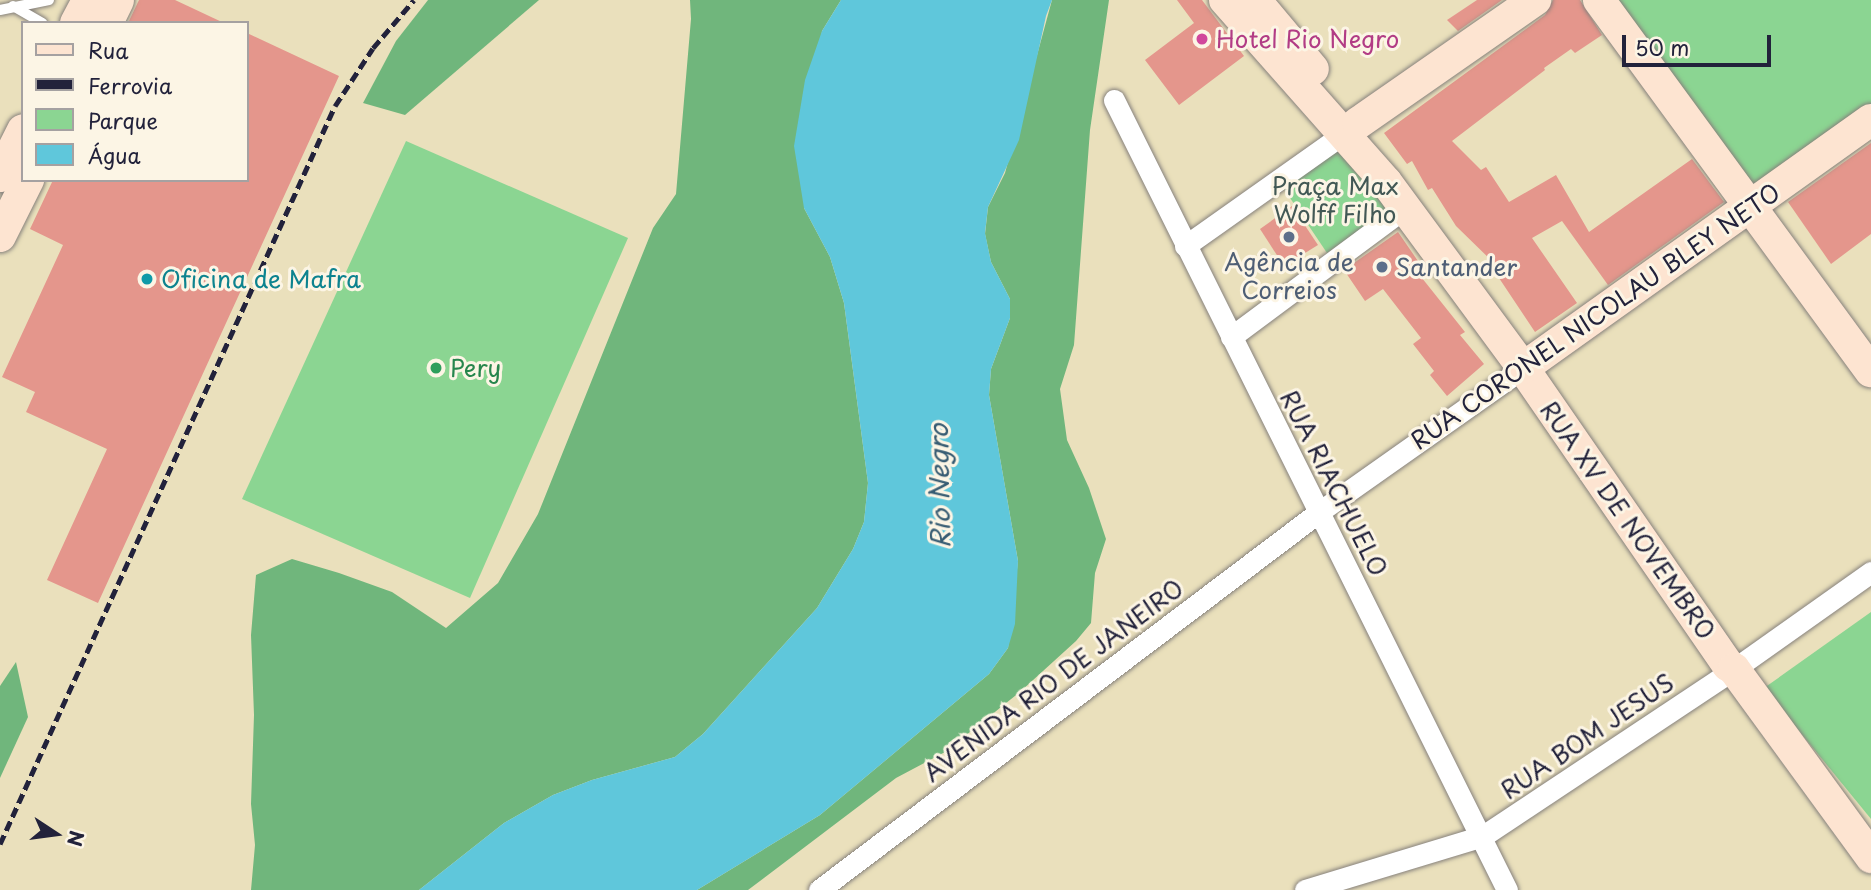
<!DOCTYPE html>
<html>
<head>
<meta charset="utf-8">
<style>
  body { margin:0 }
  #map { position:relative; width:1871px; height:890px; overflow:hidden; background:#eae0bc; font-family:"Playpen Sans",sans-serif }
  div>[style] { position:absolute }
  .green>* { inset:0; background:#8bd592 }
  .forest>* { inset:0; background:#70b67c }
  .water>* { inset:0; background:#5fc7db }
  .building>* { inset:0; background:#e4968c }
  .roads { filter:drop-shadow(0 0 2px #86817c) drop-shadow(0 0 2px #86817c) }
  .lane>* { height:10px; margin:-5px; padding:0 5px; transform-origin:5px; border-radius:5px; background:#fff }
  .street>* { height:21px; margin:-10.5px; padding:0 10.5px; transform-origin:10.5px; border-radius:10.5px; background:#fff }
  .secondary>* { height:32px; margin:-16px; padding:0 16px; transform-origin:16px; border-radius:16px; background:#fde4d1 }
  .rail>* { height:5px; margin-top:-2.5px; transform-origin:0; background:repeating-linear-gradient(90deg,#22223b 0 10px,transparent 0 15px) }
  .dots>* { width:19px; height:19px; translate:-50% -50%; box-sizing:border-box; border:4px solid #fcf5e5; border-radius:50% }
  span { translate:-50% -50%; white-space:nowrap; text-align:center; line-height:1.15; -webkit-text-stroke:6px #fcf5e5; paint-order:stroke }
  .hotel-label { font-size:24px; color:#b23c85 }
  .left { translate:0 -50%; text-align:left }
  .park-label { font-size:24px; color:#425855 }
  .service-label { font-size:24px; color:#4e5e75 }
  .culture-label { font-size:24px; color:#0d838f }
  .street-label { font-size:24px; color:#22223b }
  .leisure-label { font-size:24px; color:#27864d }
  .water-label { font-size:26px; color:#375c73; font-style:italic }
  .legend { position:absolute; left:21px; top:21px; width:228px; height:161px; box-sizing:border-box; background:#fcf5e5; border:2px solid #a5a1a1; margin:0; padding:9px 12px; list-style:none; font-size:21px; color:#22223b }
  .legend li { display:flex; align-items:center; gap:14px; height:35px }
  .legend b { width:35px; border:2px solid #a5a1a1 }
  .north { position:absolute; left:21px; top:799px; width:70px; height:70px; -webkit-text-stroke:5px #fcf5e5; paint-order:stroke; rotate:103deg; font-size:19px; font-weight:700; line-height:28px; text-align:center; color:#22223b }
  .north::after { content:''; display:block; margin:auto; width:24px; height:32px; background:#22223b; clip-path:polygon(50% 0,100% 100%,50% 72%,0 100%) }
  .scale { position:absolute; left:1622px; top:35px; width:149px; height:32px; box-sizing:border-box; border:4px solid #22223b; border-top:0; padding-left:9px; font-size:21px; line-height:24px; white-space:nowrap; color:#22223b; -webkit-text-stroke:5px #fcf5e5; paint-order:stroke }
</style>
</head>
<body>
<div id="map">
  <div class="green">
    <div style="clip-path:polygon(1600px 0,1871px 0,1871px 118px,1752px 203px)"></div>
    <div style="clip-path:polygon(406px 141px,628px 238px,470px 598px,242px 499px)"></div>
    <div style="clip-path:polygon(1344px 146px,1389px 209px,1327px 253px,1282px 186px)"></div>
    <div style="clip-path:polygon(1871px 612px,1871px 819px,1764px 688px)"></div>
  </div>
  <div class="forest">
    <div style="clip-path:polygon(428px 0,539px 0,405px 115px,363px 103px,396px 41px)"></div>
    <div style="clip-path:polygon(690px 0,841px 0,822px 31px,804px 208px,830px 257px,844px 303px,868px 483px,864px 522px,853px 549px,817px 608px,703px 734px,675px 757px,592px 780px,553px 795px,504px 823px,419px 890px,251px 890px,255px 845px,251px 804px,254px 715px,251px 635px,256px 575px,292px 559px,339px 573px,392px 592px,446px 628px,498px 583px,538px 514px,653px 228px,676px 194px,691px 19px)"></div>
    <div style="clip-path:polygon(1052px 0,1109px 0,1090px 130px,1074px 345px,1060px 389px,1067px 440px,1089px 488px,1106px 539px,1095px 573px,1091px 623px,1076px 641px,1021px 691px,945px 752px,896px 778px,748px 890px,697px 890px,820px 815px,989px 674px,1008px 648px,1018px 561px,989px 395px,991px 369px,1010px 318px,1010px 299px,991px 262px,985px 234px,988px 207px,1005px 173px)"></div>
    <div style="clip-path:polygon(16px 662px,28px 717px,0 778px,0 686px)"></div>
  </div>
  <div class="water">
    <div style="clip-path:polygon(841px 0,1052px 0,1046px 16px,1019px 140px,988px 207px,985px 233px,991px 262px,1010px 299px,1010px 318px,991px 369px,989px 395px,1018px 561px,1015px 624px,1008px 648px,989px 674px,820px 815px,697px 890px,419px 890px,504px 823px,553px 795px,592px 780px,675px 757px,703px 734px,817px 608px,853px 549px,864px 522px,868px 483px,844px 303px,830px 257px,804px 208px,794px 146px,805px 80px,822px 31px)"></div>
  </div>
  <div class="building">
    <div style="clip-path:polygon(139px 0,175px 0,224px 23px,128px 23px)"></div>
    <div style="clip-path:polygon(1177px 0,1202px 0,1244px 56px,1179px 105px,1145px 60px,1194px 23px)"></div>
    <div style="clip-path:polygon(1477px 0,1502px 0,1458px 31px,1447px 20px)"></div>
    <div style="clip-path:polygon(1553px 0,1580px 0,1602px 35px,1575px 53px,1571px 49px,1544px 68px,1545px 70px,1452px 141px,1481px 170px,1486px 167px,1509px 202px,1556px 175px,1589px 232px,1692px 159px,1724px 202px,1608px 285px,1562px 221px,1532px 238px,1577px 303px,1535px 332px,1493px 269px,1497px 266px,1456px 226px,1432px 188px,1428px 190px,1412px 161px,1407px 164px,1384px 133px,1545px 15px)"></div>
    <div style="clip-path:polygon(247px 33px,339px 76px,98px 603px,47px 580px,107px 449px,26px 412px,35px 392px,2px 377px,63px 245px,30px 229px,53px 180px,247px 180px)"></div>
    <div style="clip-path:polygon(1871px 143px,1871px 234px,1831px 264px,1788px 202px)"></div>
    <div style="clip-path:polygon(1292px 206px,1318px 245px,1284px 266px,1260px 229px)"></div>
    <div style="clip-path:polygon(1398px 232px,1420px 264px,1414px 268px,1465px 332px,1460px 335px,1484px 364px,1447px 396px,1430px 375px,1434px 371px,1413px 344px,1421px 338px,1383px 289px,1365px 301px,1344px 270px)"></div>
  </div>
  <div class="roads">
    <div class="lane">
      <div style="left:13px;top:6px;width:34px;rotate:30deg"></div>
      <div style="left:0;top:10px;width:50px;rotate:-11.5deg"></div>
    </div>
    <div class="street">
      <div style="left:1114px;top:100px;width:882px;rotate:63.55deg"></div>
      <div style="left:1185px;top:246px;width:192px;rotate:-35.3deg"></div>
      <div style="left:1231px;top:337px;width:217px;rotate:-36.6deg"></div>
      <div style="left:819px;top:890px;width:627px;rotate:-37.09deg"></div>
      <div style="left:1319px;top:512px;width:250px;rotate:-35.2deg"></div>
      <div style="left:1305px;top:890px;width:186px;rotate:-16.9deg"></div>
      <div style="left:1483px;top:836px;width:301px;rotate:-33.6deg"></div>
      <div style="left:1734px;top:669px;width:168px;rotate:-35.3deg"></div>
    </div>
    <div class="secondary">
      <div style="left:1225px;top:0;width:243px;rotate:48.5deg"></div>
      <div style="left:1386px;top:182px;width:231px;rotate:53.6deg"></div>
      <div style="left:1523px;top:368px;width:361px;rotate:55.4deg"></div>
      <div style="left:1728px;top:665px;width:7px;rotate:34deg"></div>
      <div style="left:1734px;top:669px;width:233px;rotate:53.9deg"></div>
      <div style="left:1255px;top:0;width:90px;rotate:50deg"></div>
      <div style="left:1599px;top:0;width:460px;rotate:53.8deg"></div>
      <div style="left:76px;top:23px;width:26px;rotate:-62deg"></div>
      <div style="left:107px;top:23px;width:25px;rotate:-64deg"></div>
      <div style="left:1358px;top:123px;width:216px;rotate:-34.8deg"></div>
      <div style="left:0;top:176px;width:51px;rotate:-63.4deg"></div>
      <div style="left:0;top:236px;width:63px;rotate:-63.4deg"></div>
      <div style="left:1523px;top:368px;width:427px;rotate:-35.5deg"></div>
    </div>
  </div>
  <div class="rail">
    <div style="left:0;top:844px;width:810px;rotate:-65.59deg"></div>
    <div style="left:335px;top:106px;width:69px;rotate:-56.8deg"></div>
    <div style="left:373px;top:48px;width:63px;rotate:-49.5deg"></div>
  </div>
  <div class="dots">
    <div style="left:1202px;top:39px;background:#d1479c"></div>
    <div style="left:1289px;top:237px;background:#5c6f8a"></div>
    <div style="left:1382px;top:267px;background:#5c6f8a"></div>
    <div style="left:147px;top:279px;background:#0f9aa8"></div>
    <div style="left:436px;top:368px;background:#2e9e5b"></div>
  </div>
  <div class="hotel-label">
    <span class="left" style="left:1216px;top:39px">Hotel Rio Negro</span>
  </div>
  <div class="park-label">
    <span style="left:1335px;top:200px">Praça Max<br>Wolff Filho</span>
  </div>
  <div class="service-label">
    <span style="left:1289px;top:276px">Agência de<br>Correios</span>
    <span class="left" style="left:1396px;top:267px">Santander</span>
  </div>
  <div class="culture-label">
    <span class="left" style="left:161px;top:279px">Oficina de Mafra</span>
  </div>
  <div class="street-label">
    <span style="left:1595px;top:316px;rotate:-35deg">RUA CORONEL NICOLAU BLEY NETO</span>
    <span style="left:1334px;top:483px;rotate:63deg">RUA RIACHUELO</span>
    <span style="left:1628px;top:520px;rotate:55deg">RUA XV DE NOVEMBRO</span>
    <span style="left:1053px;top:680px;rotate:-37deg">AVENIDA RIO DE JANEIRO</span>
    <span style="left:1587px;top:736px;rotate:-34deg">RUA BOM JESUS</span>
  </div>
  <div class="leisure-label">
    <span class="left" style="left:450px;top:368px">Pery</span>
  </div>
  <div class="water-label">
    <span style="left:939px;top:486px;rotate:-91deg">Rio Negro</span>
  </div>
  <ul class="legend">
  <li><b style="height:9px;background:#fde4d1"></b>Rua</li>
  <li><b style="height:9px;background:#22223b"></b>Ferrovia</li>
  <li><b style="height:19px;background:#8bd592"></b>Parque</li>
  <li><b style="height:19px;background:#5fc7db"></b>Água</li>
  </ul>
  <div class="north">N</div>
  <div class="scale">50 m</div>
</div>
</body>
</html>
